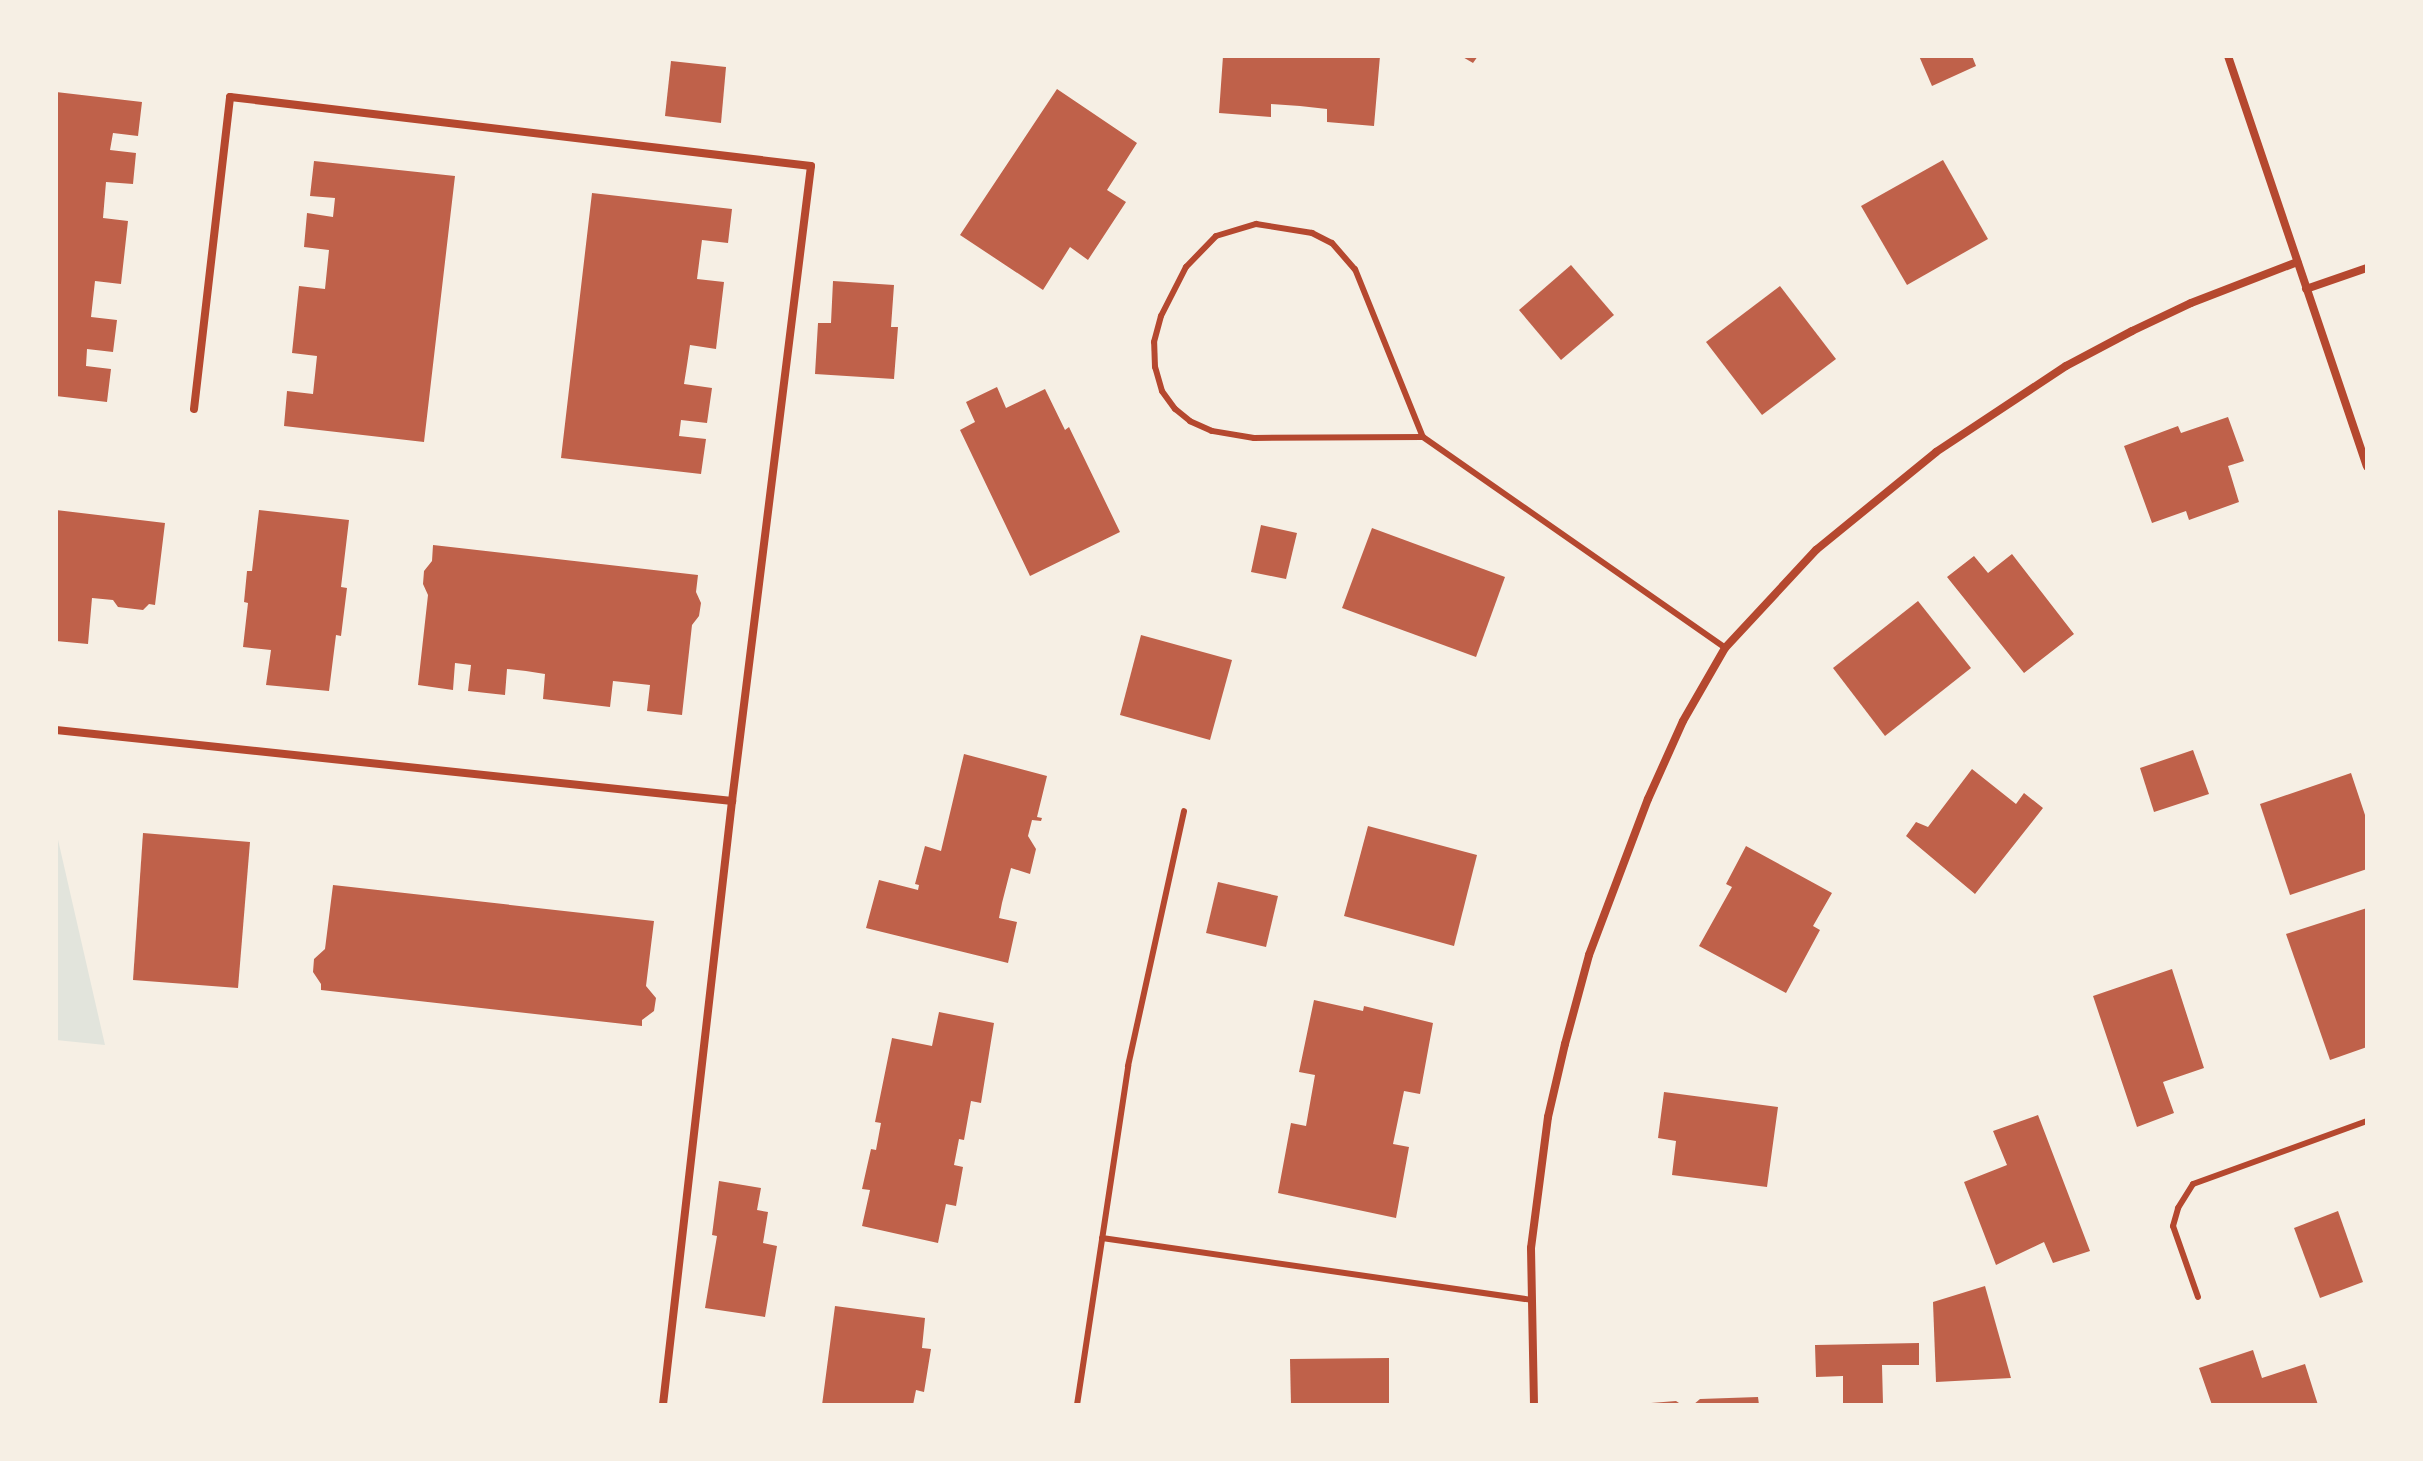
<!DOCTYPE html>
<html>
<head>
<meta charset="utf-8">
<style>
  body { margin:0 }
  #map { position:relative; width:2423px; height:1461px; overflow:hidden; background:#f6efe4; font-family:"Golos Text",sans-serif }
  div>[style] { position:absolute }
  .green>* { inset:0; background:#e2e4dc }
  .building>* { inset:0; background:#bf614a }
  .service>* { height:6px; margin:-3px; padding:0 3px; transform-origin:3px; border-radius:3px; background:#b5482f }
  .minor>* { height:8px; margin:-4px; padding:0 4px; transform-origin:4px; border-radius:4px; background:#b5482f }
  span { translate:-50% -50%; white-space:nowrap; text-align:center; line-height:1.15; -webkit-text-stroke:6px #f6efe4; paint-order:stroke }
  .frame { position:absolute; inset:0; border:58px solid #f6efe4; pointer-events:none }
</style>
</head>
<body>
<div id="map">
  <div class="green">
    <div style="clip-path:polygon(56px 831px,105px 1045px,56px 1040px)"></div>
  </div>
  <div class="building">
    <div style="clip-path:polygon(1223px 56px,1380px 56px,1374px 126px,1327px 122px,1327px 109px,1300px 106px,1271px 104px,1271px 117px,1219px 113px)"></div>
    <div style="clip-path:polygon(1461px 56px,1478px 56px,1473px 63px)"></div>
    <div style="clip-path:polygon(1919px 56px,1972px 56px,1976px 66px,1932px 86px)"></div>
    <div style="clip-path:polygon(671px 61px,726px 67px,721px 123px,665px 116px)"></div>
    <div style="clip-path:polygon(1057px 89px,1137px 143px,1107px 190px,1126px 202px,1088px 260px,1070px 247px,1043px 290px,960px 235px)"></div>
    <div style="clip-path:polygon(56px 92px,142px 102px,138px 136px,113px 133px,110px 150px,136px 153px,133px 184px,106px 182px,103px 218px,128px 221px,121px 284px,95px 281px,91px 317px,117px 320px,113px 352px,87px 349px,86px 366px,111px 369px,107px 402px,56px 396px)"></div>
    <div style="clip-path:polygon(1943px 160px,1988px 239px,1907px 285px,1861px 206px)"></div>
    <div style="clip-path:polygon(314px 161px,455px 176px,424px 442px,284px 426px,287px 391px,313px 394px,317px 356px,292px 353px,299px 286px,325px 289px,329px 250px,304px 247px,307px 213px,333px 217px,335px 198px,310px 196px)"></div>
    <div style="clip-path:polygon(592px 193px,732px 209px,728px 243px,702px 240px,697px 279px,724px 282px,716px 349px,690px 345px,687px 365px,684px 384px,712px 388px,707px 423px,681px 420px,679px 436px,706px 439px,701px 474px,561px 458px)"></div>
    <div style="clip-path:polygon(1571px 265px,1614px 315px,1561px 360px,1519px 310px)"></div>
    <div style="clip-path:polygon(833px 281px,894px 285px,891px 327px,898px 327px,894px 379px,815px 374px,818px 323px,831px 323px)"></div>
    <div style="clip-path:polygon(1780px 286px,1836px 359px,1762px 415px,1706px 342px)"></div>
    <div style="clip-path:polygon(997px 387px,1006px 408px,1045px 389px,1065px 430px,1069px 427px,1120px 532px,1030px 576px,960px 430px,975px 422px,966px 402px)"></div>
    <div style="clip-path:polygon(2228px 417px,2244px 461px,2228px 466px,2239px 502px,2189px 520px,2186px 511px,2152px 523px,2124px 446px,2178px 426px,2181px 433px)"></div>
    <div style="clip-path:polygon(56px 510px,165px 523px,155px 605px,149px 604px,143px 610px,118px 607px,113px 600px,92px 598px,88px 644px,56px 641px)"></div>
    <div style="clip-path:polygon(259px 510px,349px 520px,341px 587px,347px 588px,341px 636px,336px 635px,329px 691px,266px 685px,271px 650px,243px 647px,248px 603px,244px 602px,247px 571px,252px 571px)"></div>
    <div style="clip-path:polygon(1261px 525px,1297px 533px,1286px 579px,1251px 572px)"></div>
    <div style="clip-path:polygon(1372px 528px,1505px 577px,1476px 657px,1342px 608px)"></div>
    <div style="clip-path:polygon(433px 545px,698px 575px,696px 592px,701px 603px,699px 616px,692px 625px,682px 715px,647px 711px,650px 685px,632px 683px,613px 681px,610px 707px,543px 699px,545px 674px,526px 671px,507px 669px,505px 695px,468px 691px,471px 665px,455px 663px,453px 690px,418px 685px,428px 595px,423px 584px,424px 571px,432px 561px)"></div>
    <div style="clip-path:polygon(2012px 554px,2074px 634px,2024px 673px,1947px 577px,1974px 556px,1988px 573px)"></div>
    <div style="clip-path:polygon(1918px 601px,1971px 668px,1885px 736px,1833px 668px)"></div>
    <div style="clip-path:polygon(1141px 635px,1232px 660px,1210px 740px,1120px 715px)"></div>
    <div style="clip-path:polygon(2193px 750px,2209px 794px,2154px 812px,2140px 768px)"></div>
    <div style="clip-path:polygon(964px 754px,1047px 776px,1037px 817px,1042px 818px,1041px 821px,1032px 820px,1028px 836px,1036px 849px,1030px 874px,1011px 868px,1002px 903px,999px 918px,1017px 922px,1008px 963px,866px 928px,879px 880px,918px 890px,919px 885px,915px 884px,925px 846px,941px 851px)"></div>
    <div style="clip-path:polygon(1972px 769px,2016px 804px,2024px 793px,2043px 808px,1975px 894px,1906px 836px,1916px 822px,1928px 827px)"></div>
    <div style="clip-path:polygon(2351px 773px,2367px 821px,2367px 869px,2290px 895px,2260px 804px)"></div>
    <div style="clip-path:polygon(1368px 826px,1477px 855px,1454px 946px,1344px 916px)"></div>
    <div style="clip-path:polygon(143px 833px,250px 842px,238px 988px,133px 980px)"></div>
    <div style="clip-path:polygon(1746px 846px,1832px 893px,1813px 926px,1820px 930px,1786px 993px,1699px 946px,1732px 887px,1726px 884px)"></div>
    <div style="clip-path:polygon(1218px 882px,1278px 896px,1266px 947px,1206px 933px)"></div>
    <div style="clip-path:polygon(333px 885px,654px 921px,646px 986px,656px 998px,654px 1011px,642px 1020px,642px 1026px,321px 990px,321px 984px,313px 972px,314px 959px,325px 949px)"></div>
    <div style="clip-path:polygon(2367px 908px,2367px 1047px,2330px 1060px,2286px 934px)"></div>
    <div style="clip-path:polygon(2172px 969px,2204px 1068px,2163px 1082px,2174px 1113px,2137px 1127px,2093px 996px)"></div>
    <div style="clip-path:polygon(1314px 1000px,1363px 1011px,1364px 1006px,1433px 1023px,1420px 1094px,1404px 1091px,1393px 1144px,1409px 1147px,1396px 1218px,1278px 1193px,1291px 1123px,1306px 1126px,1315px 1075px,1299px 1072px)"></div>
    <div style="clip-path:polygon(939px 1012px,994px 1023px,981px 1103px,971px 1101px,964px 1140px,959px 1139px,954px 1165px,963px 1167px,956px 1206px,946px 1204px,938px 1243px,862px 1226px,870px 1190px,862px 1189px,871px 1149px,876px 1150px,881px 1123px,875px 1122px,892px 1038px,932px 1046px)"></div>
    <div style="clip-path:polygon(1664px 1092px,1778px 1107px,1767px 1187px,1672px 1175px,1676px 1141px,1658px 1138px)"></div>
    <div style="clip-path:polygon(2038px 1115px,2090px 1251px,2053px 1263px,2044px 1242px,1996px 1265px,1964px 1182px,2007px 1165px,1993px 1131px)"></div>
    <div style="clip-path:polygon(719px 1181px,761px 1188px,757px 1210px,768px 1212px,763px 1243px,777px 1246px,765px 1317px,705px 1308px,717px 1236px,712px 1235px)"></div>
    <div style="clip-path:polygon(2338px 1211px,2363px 1282px,2320px 1298px,2294px 1228px)"></div>
    <div style="clip-path:polygon(1985px 1286px,2011px 1378px,1936px 1382px,1933px 1302px)"></div>
    <div style="clip-path:polygon(835px 1306px,925px 1318px,922px 1348px,931px 1349px,924px 1392px,916px 1390px,913px 1405px,822px 1405px)"></div>
    <div style="clip-path:polygon(1919px 1343px,1919px 1365px,1882px 1365px,1883px 1404px,1843px 1405px,1843px 1376px,1816px 1377px,1815px 1345px)"></div>
    <div style="clip-path:polygon(2253px 1350px,2262px 1378px,2305px 1364px,2318px 1405px,2212px 1405px,2199px 1368px)"></div>
    <div style="clip-path:polygon(1389px 1358px,1389px 1405px,1291px 1405px,1290px 1359px)"></div>
    <div style="clip-path:polygon(1758px 1397px,1759px 1405px,1693px 1405px,1700px 1399px)"></div>
    <div style="clip-path:polygon(1676px 1401px,1682px 1405px,1651px 1405px,1651px 1403px)"></div>
  </div>
  <div class="service">
    <div style="left:1423px;top:437px;width:169px;rotate:179.7deg"></div>
    <div style="left:1254px;top:438px;width:43px;rotate:-170.5deg"></div>
    <div style="left:1212px;top:431px;width:24px;rotate:-156deg"></div>
    <div style="left:1190px;top:421px;width:19px;rotate:-141deg"></div>
    <div style="left:1175px;top:409px;width:22px;rotate:-126deg"></div>
    <div style="left:1162px;top:391px;width:25px;rotate:-106deg"></div>
    <div style="left:1155px;top:367px;width:25px;rotate:-92deg"></div>
    <div style="left:1154px;top:342px;width:27px;rotate:-75deg"></div>
    <div style="left:1161px;top:316px;width:55px;rotate:-63deg"></div>
    <div style="left:1186px;top:267px;width:43px;rotate:-45.9deg"></div>
    <div style="left:1216px;top:236px;width:42px;rotate:-16.7deg"></div>
    <div style="left:1256px;top:224px;width:57px;rotate:9.1deg"></div>
    <div style="left:1312px;top:233px;width:22px;rotate:27deg"></div>
    <div style="left:1332px;top:243px;width:35px;rotate:49deg"></div>
    <div style="left:1355px;top:269px;width:181px;rotate:68deg"></div>
    <div style="left:1423px;top:437px;width:368px;rotate:34.9deg"></div>
    <div style="left:1102px;top:1238px;width:432px;rotate:8.2deg"></div>
    <div style="left:2198px;top:1297px;width:75px;rotate:-109.4deg"></div>
    <div style="left:2173px;top:1226px;width:19px;rotate:-74deg"></div>
    <div style="left:2178px;top:1208px;width:28px;rotate:-58deg"></div>
    <div style="left:2193px;top:1184px;width:185px;rotate:-19.9deg"></div>
    <div style="left:1077px;top:1405px;width:343px;rotate:-81.4deg"></div>
    <div style="left:1128px;top:1066px;width:261px;rotate:-77.6deg"></div>
  </div>
  <div class="minor">
    <div style="left:2228px;top:56px;width:433px;rotate:71.3deg"></div>
    <div style="left:2306px;top:289px;width:65px;rotate:-19deg"></div>
    <div style="left:194px;top:409px;width:314px;rotate:-83.4deg"></div>
    <div style="left:230px;top:97px;width:585px;rotate:6.77deg"></div>
    <div style="left:811px;top:166px;width:640px;rotate:97.09deg"></div>
    <div style="left:732px;top:801px;width:608px;rotate:96.52deg"></div>
    <div style="left:56px;top:730px;width:680px;rotate:6deg"></div>
    <div style="left:1534px;top:1405px;width:157px;rotate:-91.1deg"></div>
    <div style="left:1531px;top:1248px;width:132px;rotate:-82.6deg"></div>
    <div style="left:1548px;top:1117px;width:75px;rotate:-76.9deg"></div>
    <div style="left:1565px;top:1044px;width:92px;rotate:-74.9deg"></div>
    <div style="left:1589px;top:955px;width:167px;rotate:-69.3deg"></div>
    <div style="left:1648px;top:799px;width:85px;rotate:-65.8deg"></div>
    <div style="left:1683px;top:721px;width:84px;rotate:-60.1deg"></div>
    <div style="left:1725px;top:648px;width:134px;rotate:-47.1deg"></div>
    <div style="left:1816px;top:550px;width:155px;rotate:-39.2deg"></div>
    <div style="left:1936px;top:452px;width:156px;rotate:-33.5deg"></div>
    <div style="left:2066px;top:366px;width:75px;rotate:-27.9deg"></div>
    <div style="left:2132px;top:331px;width:65px;rotate:-25.4deg"></div>
    <div style="left:2191px;top:303px;width:114px;rotate:-21.1deg"></div>
  </div>
  <div class="frame"></div>
</div>
</body>
</html>
